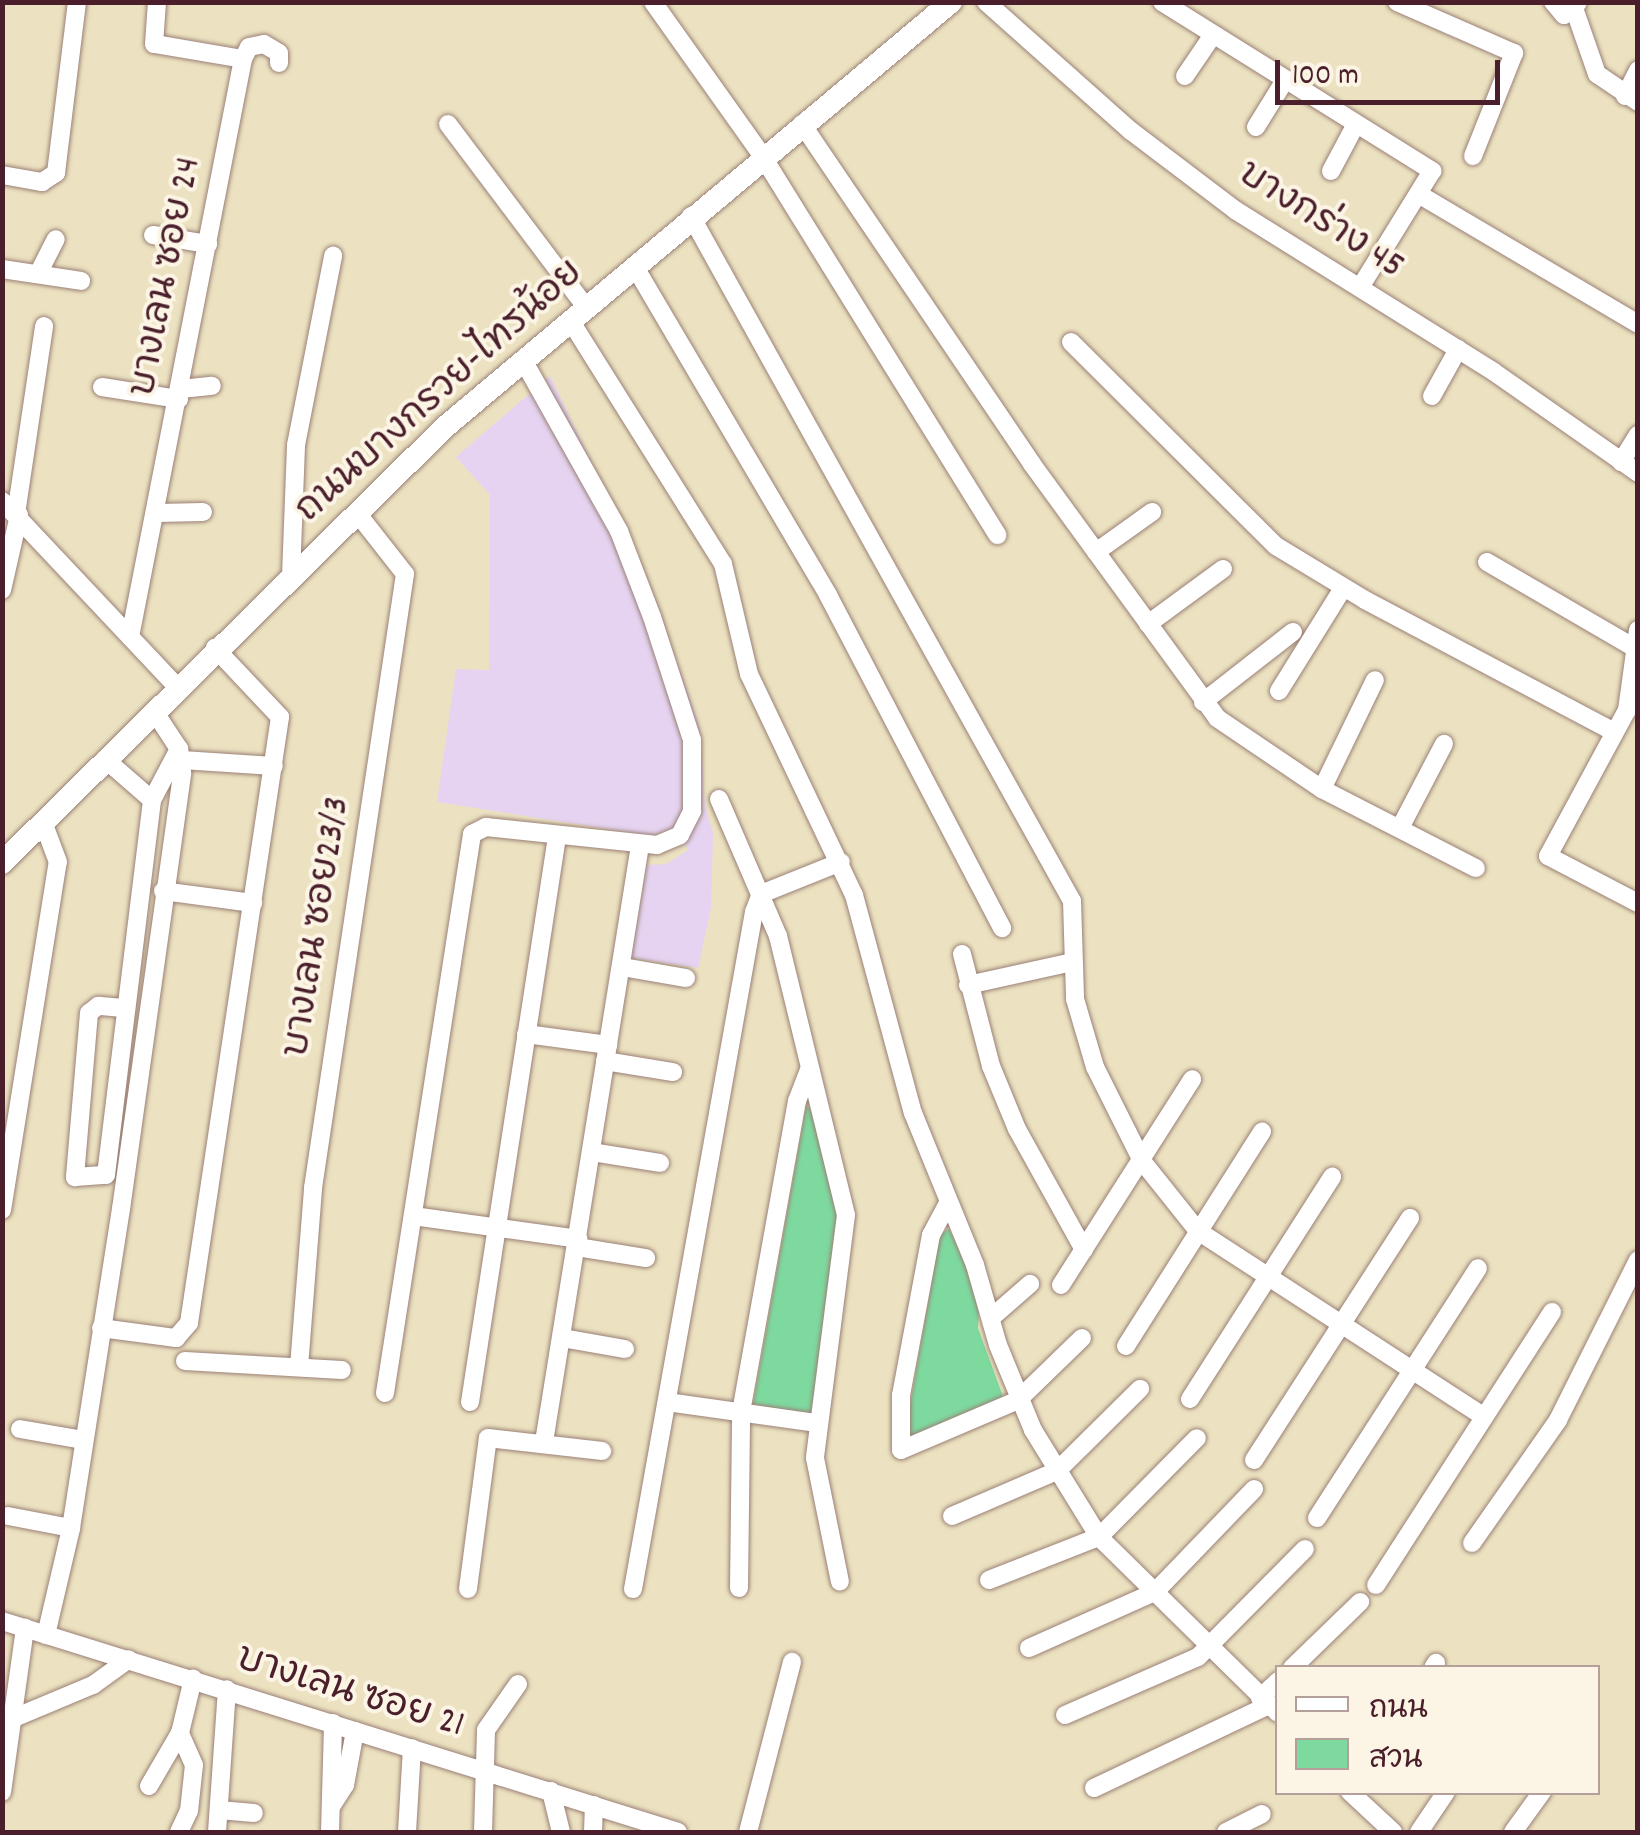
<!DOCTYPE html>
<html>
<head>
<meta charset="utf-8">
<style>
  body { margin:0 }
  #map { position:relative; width:1640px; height:1835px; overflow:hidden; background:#ece2c1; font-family:Dekko,"Playpen Sans Thai",sans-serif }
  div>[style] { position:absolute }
  .built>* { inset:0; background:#e5d3f1 }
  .green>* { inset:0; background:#7ed99f }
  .roads { filter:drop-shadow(0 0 2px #9b8076) drop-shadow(0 0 2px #9b8076) }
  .minor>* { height:18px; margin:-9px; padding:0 9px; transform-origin:9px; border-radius:9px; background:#fff }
  .major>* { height:22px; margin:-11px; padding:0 11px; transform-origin:11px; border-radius:11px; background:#fff }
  span { translate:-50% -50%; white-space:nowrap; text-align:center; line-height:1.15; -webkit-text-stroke:8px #fcf5e5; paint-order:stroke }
  .street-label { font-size:38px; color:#4a1f2b }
  .frame { position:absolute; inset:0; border:5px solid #4a1f2b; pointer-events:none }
  .legend { position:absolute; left:1275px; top:1665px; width:325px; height:130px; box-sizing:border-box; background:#fcf5e5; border:2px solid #b59f9b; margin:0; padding:12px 18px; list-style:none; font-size:30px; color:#4a1f2b }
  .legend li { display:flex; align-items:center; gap:20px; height:50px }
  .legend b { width:50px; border:2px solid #b59f9b }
  .scale { position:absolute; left:1275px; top:60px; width:225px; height:45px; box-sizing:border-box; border:5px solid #4a1f2b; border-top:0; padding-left:12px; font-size:30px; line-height:35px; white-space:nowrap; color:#4a1f2b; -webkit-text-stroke:8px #fcf5e5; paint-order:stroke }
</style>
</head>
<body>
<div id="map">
  <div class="built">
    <div style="clip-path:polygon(550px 376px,648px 579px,700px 727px,705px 806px,713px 832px,711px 908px,698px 968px,631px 958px,647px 865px,666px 864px,688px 850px,676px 827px,652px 836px,437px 802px,456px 669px,489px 670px,490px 495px,456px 457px)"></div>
  </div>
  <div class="green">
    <div style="clip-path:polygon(806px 1106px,816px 1112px,840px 1225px,811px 1415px,753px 1404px)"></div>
    <div style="clip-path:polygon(949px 1229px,980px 1291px,978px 1328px,1004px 1399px,904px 1440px,940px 1234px)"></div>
  </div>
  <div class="roads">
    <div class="minor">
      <div style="left:653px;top:2px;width:190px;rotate:54.6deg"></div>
      <div style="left:763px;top:157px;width:445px;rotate:58.2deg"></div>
      <div style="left:986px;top:2px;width:194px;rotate:41.7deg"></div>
      <div style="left:1131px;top:131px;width:131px;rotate:37.2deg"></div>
      <div style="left:1235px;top:210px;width:305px;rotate:32deg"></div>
      <div style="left:1494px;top:372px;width:176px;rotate:35deg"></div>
      <div style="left:1162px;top:2px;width:319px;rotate:32deg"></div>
      <div style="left:1432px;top:171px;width:135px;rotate:121.7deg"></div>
      <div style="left:1397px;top:2px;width:128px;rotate:23.6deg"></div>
      <div style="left:1514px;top:53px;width:111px;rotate:111.7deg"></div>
      <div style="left:1553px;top:2px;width:17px;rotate:50deg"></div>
      <div style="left:1564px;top:15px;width:18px;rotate:-41deg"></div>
      <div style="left:1575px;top:11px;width:67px;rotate:70.8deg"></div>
      <div style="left:1597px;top:74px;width:50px;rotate:34.3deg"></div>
      <div style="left:243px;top:59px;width:13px;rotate:-63deg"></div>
      <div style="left:249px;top:47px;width:15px;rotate:-11deg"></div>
      <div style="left:264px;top:44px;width:17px;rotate:31deg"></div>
      <div style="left:279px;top:53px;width:10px;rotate:90deg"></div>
      <div style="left:1185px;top:76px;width:50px;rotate:-55.7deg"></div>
      <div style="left:1625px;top:96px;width:29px;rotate:-63deg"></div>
      <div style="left:448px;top:124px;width:229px;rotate:53deg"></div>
      <div style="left:802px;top:124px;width:410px;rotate:55.9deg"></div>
      <div style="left:1032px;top:464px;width:314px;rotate:53.9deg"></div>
      <div style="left:1217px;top:718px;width:127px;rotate:34.1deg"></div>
      <div style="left:1322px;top:789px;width:173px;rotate:27.2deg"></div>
      <div style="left:1256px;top:127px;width:55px;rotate:-58.3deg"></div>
      <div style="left:1331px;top:171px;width:53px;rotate:-62deg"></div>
      <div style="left:2px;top:175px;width:41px;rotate:9.9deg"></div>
      <div style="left:42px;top:182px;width:17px;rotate:-33deg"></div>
      <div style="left:56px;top:173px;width:172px;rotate:-83deg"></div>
      <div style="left:1420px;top:195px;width:253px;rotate:30.6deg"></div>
      <div style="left:691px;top:216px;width:784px;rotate:60.92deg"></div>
      <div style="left:1072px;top:901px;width:98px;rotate:88.2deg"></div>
      <div style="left:1075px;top:999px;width:71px;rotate:73.6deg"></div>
      <div style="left:1095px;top:1067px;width:105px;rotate:63.4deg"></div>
      <div style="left:1142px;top:1161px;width:90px;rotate:51.3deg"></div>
      <div style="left:1198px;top:1231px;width:341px;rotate:33deg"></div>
      <div style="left:153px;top:235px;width:56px;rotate:9.3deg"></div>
      <div style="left:635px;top:267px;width:381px;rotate:59.5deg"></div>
      <div style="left:828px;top:595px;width:376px;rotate:62.4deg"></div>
      <div style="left:2px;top:269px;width:80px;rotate:8.6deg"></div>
      <div style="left:38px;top:274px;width:39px;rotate:-63deg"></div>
      <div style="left:570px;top:320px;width:288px;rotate:57.9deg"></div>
      <div style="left:723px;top:564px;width:113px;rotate:76.7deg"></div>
      <div style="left:749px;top:674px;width:245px;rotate:64.6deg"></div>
      <div style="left:854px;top:895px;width:226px;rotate:74.9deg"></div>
      <div style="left:913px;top:1113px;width:164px;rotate:67.8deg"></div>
      <div style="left:975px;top:1265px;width:83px;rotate:74deg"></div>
      <div style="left:998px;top:1345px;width:92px;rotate:67.6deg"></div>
      <div style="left:1033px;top:1430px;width:126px;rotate:58.3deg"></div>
      <div style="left:1099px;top:1537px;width:251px;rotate:44.5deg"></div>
      <div style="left:1071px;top:342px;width:289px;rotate:44.9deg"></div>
      <div style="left:1276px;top:546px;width:104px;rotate:31.2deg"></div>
      <div style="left:1365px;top:600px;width:282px;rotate:27.9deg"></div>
      <div style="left:102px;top:387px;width:78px;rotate:8.9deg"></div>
      <div style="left:181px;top:389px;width:31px;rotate:-6deg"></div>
      <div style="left:1432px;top:396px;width:54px;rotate:-61deg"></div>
      <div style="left:1621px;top:462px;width:32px;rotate:-58deg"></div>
      <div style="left:2px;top:501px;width:255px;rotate:46.7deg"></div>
      <div style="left:157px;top:513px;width:46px;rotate:-1.2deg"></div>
      <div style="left:16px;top:514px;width:190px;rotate:-81.5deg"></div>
      <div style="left:1096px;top:552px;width:69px;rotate:-35.5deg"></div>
      <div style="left:1487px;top:562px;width:169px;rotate:30.2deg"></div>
      <div style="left:291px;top:576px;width:131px;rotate:-87.8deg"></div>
      <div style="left:296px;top:445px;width:193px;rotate:-78.9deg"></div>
      <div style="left:2px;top:590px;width:77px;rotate:-77.2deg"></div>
      <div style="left:1148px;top:624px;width:93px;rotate:-36.3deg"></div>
      <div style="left:1638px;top:630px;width:81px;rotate:97.8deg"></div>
      <div style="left:1627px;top:710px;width:166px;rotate:118.4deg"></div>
      <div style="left:1548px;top:856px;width:102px;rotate:27.6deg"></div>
      <div style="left:130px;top:637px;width:589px;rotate:-78.94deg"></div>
      <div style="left:243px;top:59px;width:90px;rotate:-170.4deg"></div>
      <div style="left:154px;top:44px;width:42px;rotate:-85.9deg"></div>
      <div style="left:1279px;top:691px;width:121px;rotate:-58.1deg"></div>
      <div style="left:1203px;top:702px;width:114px;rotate:-37.9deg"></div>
      <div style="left:105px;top:759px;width:62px;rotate:41.1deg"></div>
      <div style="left:182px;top:760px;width:92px;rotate:3.7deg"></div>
      <div style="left:1322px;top:789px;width:121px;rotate:-64.1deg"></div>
      <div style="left:719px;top:799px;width:149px;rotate:66.7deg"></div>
      <div style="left:778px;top:936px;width:287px;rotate:76.3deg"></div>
      <div style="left:846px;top:1215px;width:245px;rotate:97.3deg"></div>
      <div style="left:815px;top:1458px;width:126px;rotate:78.6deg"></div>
      <div style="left:1400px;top:828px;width:95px;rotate:-62.4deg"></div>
      <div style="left:163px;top:891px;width:91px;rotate:7.6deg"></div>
      <div style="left:962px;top:954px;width:116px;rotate:75.5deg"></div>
      <div style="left:991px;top:1066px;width:68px;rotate:67.6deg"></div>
      <div style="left:1017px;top:1129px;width:138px;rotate:61deg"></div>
      <div style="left:622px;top:967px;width:65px;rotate:9.8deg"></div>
      <div style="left:968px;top:985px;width:107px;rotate:-12.4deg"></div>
      <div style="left:123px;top:1008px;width:25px;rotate:-175deg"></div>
      <div style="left:98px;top:1006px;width:11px;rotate:142deg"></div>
      <div style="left:89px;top:1013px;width:165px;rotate:94.9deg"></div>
      <div style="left:75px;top:1177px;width:31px;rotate:-4deg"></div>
      <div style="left:106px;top:1175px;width:378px;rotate:-83deg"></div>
      <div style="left:152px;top:800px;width:58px;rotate:-62.1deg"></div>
      <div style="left:526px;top:1034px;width:83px;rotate:7.6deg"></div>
      <div style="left:605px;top:1061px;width:69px;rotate:9.2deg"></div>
      <div style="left:592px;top:1152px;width:69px;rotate:9.2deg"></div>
      <div style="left:947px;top:1205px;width:34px;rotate:118deg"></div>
      <div style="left:931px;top:1235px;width:163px;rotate:100.6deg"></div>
      <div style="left:901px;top:1395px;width:55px;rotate:90deg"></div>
      <div style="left:901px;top:1450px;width:127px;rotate:-23.1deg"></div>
      <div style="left:1018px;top:1400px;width:89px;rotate:-44.1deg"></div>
      <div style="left:2px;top:1210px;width:352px;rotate:-80.9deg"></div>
      <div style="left:58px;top:862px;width:43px;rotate:-110.6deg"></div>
      <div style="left:413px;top:1216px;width:167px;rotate:7.9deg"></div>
      <div style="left:577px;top:1247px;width:70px;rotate:9.1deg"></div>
      <div style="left:1061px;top:1285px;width:244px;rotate:-57.5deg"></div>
      <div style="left:991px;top:1318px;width:52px;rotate:-41.1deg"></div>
      <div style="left:101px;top:1328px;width:76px;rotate:7.6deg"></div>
      <div style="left:176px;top:1338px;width:20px;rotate:-49deg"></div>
      <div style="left:189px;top:1323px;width:613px;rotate:-81.46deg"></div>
      <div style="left:280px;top:717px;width:95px;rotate:-133.3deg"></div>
      <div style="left:562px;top:1338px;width:64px;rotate:9.9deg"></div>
      <div style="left:1126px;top:1346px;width:254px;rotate:-57.6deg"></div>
      <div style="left:185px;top:1361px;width:157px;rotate:3.3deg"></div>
      <div style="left:299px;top:1367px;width:180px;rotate:-85.5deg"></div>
      <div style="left:313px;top:1188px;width:621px;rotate:-81.48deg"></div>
      <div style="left:405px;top:574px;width:76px;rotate:-128.1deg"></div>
      <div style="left:385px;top:1393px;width:566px;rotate:-81.15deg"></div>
      <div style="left:472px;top:834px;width:16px;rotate:-27deg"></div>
      <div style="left:486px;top:827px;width:172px;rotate:6deg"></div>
      <div style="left:657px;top:845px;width:25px;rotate:-23deg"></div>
      <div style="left:680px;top:835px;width:27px;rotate:-63deg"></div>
      <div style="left:692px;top:811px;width:71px;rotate:-90deg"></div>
      <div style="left:692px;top:740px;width:129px;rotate:-108deg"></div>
      <div style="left:652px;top:617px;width:92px;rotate:-111deg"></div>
      <div style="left:619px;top:531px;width:196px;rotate:-119.3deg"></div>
      <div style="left:1190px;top:1399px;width:264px;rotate:-57.4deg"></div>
      <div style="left:470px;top:1402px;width:572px;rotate:-81.25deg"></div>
      <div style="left:667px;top:1402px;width:150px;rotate:8deg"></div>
      <div style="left:20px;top:1429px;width:65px;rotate:9.8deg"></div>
      <div style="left:544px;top:1442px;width:605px;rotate:-80.86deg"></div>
      <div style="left:1254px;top:1460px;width:288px;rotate:-57.2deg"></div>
      <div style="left:8px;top:1516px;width:64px;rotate:10.8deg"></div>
      <div style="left:952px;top:1516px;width:114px;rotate:-23.2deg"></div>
      <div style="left:1057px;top:1471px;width:117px;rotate:-44.7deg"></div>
      <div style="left:1317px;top:1518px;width:297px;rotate:-57.2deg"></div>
      <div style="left:1472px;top:1543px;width:150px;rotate:-55deg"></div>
      <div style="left:1558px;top:1420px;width:179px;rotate:-63.4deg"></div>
      <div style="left:989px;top:1580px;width:118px;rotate:-21.4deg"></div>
      <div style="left:1099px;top:1537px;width:139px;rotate:-45.3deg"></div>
      <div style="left:1376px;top:1585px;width:325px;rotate:-57.2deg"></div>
      <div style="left:739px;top:1588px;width:176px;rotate:-89.3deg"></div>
      <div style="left:741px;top:1412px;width:316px;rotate:-79.8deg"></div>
      <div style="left:797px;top:1101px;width:33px;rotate:-69deg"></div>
      <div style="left:468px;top:1589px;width:152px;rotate:-82.5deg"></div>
      <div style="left:488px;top:1438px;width:115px;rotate:6.5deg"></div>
      <div style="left:633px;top:1589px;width:688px;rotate:-79.87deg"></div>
      <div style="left:754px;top:912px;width:19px;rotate:-69deg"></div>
      <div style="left:761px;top:894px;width:86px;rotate:-21.8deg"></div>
      <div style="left:2px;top:1621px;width:708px;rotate:17.33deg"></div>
      <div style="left:46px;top:1635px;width:110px;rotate:-76.8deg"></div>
      <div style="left:71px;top:1528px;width:323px;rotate:-81.1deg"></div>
      <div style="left:121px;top:1209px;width:440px;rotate:-82deg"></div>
      <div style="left:182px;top:773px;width:24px;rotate:-97deg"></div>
      <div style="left:179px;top:749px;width:45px;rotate:-123.3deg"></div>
      <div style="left:1029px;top:1648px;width:138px;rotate:-24deg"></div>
      <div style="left:1155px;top:1592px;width:143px;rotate:-46.1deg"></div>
      <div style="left:1292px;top:1668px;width:95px;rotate:-44.1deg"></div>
      <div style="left:1433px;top:1668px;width:6px;rotate:-59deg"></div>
      <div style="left:1260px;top:1698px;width:25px;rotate:-43deg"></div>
      <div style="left:1065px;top:1715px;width:145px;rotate:-23.6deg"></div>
      <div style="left:1198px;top:1657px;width:152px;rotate:-45.3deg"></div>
      <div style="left:14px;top:1718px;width:86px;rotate:-22.7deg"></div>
      <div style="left:93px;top:1685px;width:44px;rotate:-35.8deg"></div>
      <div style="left:149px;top:1786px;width:61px;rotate:-59.7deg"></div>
      <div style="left:180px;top:1733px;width:56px;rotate:-76.5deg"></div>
      <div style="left:1094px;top:1788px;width:194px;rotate:-25.4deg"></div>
      <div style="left:551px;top:1791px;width:42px;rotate:76.3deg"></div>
      <div style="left:2px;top:1792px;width:166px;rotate:-82deg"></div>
      <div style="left:1350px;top:1792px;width:59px;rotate:42.9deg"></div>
      <div style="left:332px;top:1805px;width:24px;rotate:-57deg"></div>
      <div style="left:345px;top:1785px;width:55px;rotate:-79.5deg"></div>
      <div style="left:219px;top:1810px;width:35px;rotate:5deg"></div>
      <div style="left:179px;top:1832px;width:23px;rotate:-65deg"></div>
      <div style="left:189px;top:1811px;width:46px;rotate:-83.8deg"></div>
      <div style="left:194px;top:1765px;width:35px;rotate:-114deg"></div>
      <div style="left:217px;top:1832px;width:143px;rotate:-86deg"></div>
      <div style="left:330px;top:1832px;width:109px;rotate:-88.4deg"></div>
      <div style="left:407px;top:1832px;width:84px;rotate:-86.6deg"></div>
      <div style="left:483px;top:1832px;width:102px;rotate:-88.3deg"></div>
      <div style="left:486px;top:1730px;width:56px;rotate:-55.2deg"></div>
      <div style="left:593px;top:1832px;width:27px;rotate:-88deg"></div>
      <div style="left:748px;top:1832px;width:176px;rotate:-75.5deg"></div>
      <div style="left:1226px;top:1832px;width:40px;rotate:-26.6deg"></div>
      <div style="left:1419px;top:1832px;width:48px;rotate:-56deg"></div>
      <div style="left:1513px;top:1832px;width:49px;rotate:-54.1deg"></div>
    </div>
    <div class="major">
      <div style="left:2px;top:863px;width:622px;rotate:-44.54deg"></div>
      <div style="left:445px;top:427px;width:661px;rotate:-40.03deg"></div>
    </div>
  </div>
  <div class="street-label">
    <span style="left:1320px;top:222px;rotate:32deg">บางกร่าง 45</span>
    <span style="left:168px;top:277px;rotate:-79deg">บางเลน ซอย 24</span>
    <span style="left:441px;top:393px;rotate:-42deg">ถนนบางกรวย-ไทรน้อย</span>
    <span style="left:319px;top:927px;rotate:-81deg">บางเลน ซอย23/3</span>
    <span style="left:350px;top:1694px;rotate:17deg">บางเลน ซอย 21</span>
  </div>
  <div class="frame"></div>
  <ul class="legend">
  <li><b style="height:12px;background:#fff"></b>ถนน</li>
  <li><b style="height:28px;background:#7ed99f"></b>สวน</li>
  </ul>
  <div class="scale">100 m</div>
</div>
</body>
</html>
